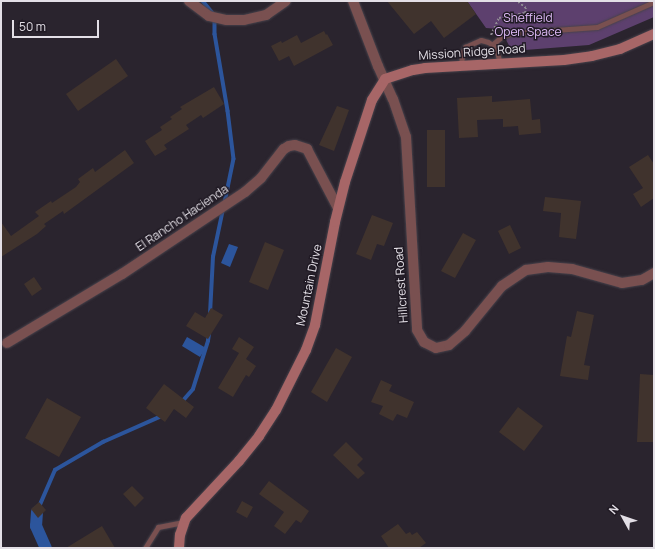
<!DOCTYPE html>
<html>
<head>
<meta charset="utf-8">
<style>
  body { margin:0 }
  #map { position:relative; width:655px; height:549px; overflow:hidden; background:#2a242e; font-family:Manrope,sans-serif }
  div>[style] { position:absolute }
  .green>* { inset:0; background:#5d406e }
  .water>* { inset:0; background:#2c559c }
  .stream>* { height:3.5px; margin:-1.75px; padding:0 1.75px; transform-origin:1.75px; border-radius:1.75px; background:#2c559c }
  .canal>* { height:12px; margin:-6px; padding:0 6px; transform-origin:6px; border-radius:6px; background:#2c559c }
  .building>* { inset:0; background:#40332d }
  .path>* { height:2px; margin-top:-1px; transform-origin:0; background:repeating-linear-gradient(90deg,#908b93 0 2px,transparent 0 4px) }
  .roads { filter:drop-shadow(0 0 1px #48424b) drop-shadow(0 0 1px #48424b) }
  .lane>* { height:5px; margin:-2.5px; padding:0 2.5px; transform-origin:2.5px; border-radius:2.5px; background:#795050 }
  .street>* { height:10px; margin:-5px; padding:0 5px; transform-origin:5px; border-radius:5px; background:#795050 }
  .secondary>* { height:10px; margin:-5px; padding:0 5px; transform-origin:5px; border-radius:5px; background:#a76667 }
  span { translate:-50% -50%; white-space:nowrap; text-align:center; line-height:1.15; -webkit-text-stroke:3px #201a24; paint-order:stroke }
  .park-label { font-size:12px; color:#e1bcf9 }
  .street-label { font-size:12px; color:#e3dfe6 }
  .frame { position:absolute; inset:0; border:2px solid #e3dfe6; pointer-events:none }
  .north { position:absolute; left:603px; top:497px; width:40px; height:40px; -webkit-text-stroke:3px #201a24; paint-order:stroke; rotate:310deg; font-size:11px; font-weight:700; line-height:16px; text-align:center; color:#e3dfe6 }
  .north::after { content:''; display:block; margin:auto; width:14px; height:18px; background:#e3dfe6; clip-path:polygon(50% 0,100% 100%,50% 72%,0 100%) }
  .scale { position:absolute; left:12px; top:20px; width:87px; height:18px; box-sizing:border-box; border:2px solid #e3dfe6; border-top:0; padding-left:5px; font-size:12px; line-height:14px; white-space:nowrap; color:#e3dfe6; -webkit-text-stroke:3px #201a24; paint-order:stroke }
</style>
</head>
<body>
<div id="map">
  <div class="green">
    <div style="clip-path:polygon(467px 1px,654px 1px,654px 17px,589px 45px,512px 51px,500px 29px,486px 28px)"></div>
  </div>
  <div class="water">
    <div style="clip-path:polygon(229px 244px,238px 247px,230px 267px,221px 263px)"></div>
    <div style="clip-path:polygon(187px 337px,206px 348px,200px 357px,182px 346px)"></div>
  </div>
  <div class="stream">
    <div style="left:203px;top:1px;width:19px;rotate:51deg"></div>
    <div style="left:215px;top:16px;width:18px;rotate:90deg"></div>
    <div style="left:215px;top:34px;width:78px;rotate:80.4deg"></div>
    <div style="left:228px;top:111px;width:48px;rotate:82.9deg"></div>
    <div style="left:234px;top:159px;width:45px;rotate:101.6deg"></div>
    <div style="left:210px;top:314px;width:57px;rotate:-87deg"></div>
    <div style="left:213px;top:257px;width:49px;rotate:-78.2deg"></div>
    <div style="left:181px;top:403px;width:18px;rotate:-49deg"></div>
    <div style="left:193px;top:389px;width:50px;rotate:-72.6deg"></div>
    <div style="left:208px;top:341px;width:7px;rotate:-82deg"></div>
    <div style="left:39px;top:507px;width:40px;rotate:-66.6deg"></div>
    <div style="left:55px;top:470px;width:56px;rotate:-30.3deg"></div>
    <div style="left:103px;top:442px;width:64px;rotate:-23.8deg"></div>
  </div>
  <div class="canal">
    <div style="left:37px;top:512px;width:14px;rotate:94deg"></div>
    <div style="left:36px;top:526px;width:24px;rotate:66deg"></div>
  </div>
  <div class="building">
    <div style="clip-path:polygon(387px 1px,467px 1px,476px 14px,444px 38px,431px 21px,414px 34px)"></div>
    <div style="clip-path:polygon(324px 31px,326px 35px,327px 34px,333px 45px,294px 66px,289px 56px,279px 61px,271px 46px,281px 41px,282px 43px,297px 35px,301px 43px)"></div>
    <div style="clip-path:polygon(116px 59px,128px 76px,78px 111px,66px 94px)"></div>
    <div style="clip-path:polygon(214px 87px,224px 104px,203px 118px,201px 115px,186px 125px,189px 129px,164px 145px,167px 149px,155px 156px,145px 141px,162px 130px,160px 127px,172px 119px,170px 117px,182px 109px,180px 107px)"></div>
    <div style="clip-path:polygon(492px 96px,492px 102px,530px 99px,532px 120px,540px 119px,541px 133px,519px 135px,518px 126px,503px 127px,503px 119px,477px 120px,478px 137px,459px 138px,457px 98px)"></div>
    <div style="clip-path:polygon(337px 106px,349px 110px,334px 151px,319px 145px)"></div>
    <div style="clip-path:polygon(427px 130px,445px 130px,445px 187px,427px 187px)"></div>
    <div style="clip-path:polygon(125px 150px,134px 163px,64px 214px,63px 211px,44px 224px,46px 226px,37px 234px,1px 257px,1px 222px,11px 236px,39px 216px,35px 212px,51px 201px,52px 203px,76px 187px,80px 182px,78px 179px,93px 168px,95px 172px)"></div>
    <div style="clip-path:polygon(648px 155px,654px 164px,654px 198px,641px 207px,633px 194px,643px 188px,629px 167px)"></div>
    <div style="clip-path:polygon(545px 197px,581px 201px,576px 239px,559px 237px,561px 213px,543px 211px)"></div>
    <div style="clip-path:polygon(372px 215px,393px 223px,384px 246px,377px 244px,371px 260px,356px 254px)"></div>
    <div style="clip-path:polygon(510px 225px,521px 248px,509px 254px,498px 231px)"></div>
    <div style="clip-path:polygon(463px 233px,476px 240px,455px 278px,441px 271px)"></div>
    <div style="clip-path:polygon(265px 242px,284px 250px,268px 290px,249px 282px)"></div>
    <div style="clip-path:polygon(34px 277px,42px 289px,32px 296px,24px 284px)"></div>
    <div style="clip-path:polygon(211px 308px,223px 315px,208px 339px,186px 326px,195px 312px,205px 318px)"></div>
    <div style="clip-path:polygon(577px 311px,594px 315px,584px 365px,590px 366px,588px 380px,560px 376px,567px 336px,571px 337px)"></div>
    <div style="clip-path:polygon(239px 337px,254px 347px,246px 359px,256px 366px,249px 377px,246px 375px,233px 397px,218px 388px,239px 353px,232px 349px)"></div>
    <div style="clip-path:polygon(336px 348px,352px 357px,327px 402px,311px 392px)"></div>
    <div style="clip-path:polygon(640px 374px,654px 375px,654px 442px,637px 442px)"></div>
    <div style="clip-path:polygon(381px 380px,392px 385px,389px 391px,414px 402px,407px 418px,397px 414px,393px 421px,379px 414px,383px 406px,371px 402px)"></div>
    <div style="clip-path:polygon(164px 384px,194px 407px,186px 418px,174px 409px,165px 422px,146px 408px)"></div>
    <div style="clip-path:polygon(47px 398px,81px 417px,59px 457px,25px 438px)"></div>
    <div style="clip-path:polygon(518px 407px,543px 426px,524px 451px,499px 432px)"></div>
    <div style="clip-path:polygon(346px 442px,363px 459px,357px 465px,365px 473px,358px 479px,333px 455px)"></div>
    <div style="clip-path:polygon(269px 481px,309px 511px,301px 523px,296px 520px,285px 534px,274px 526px,284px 512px,259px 494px)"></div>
    <div style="clip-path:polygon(132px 486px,144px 498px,135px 507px,123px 494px)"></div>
    <div style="clip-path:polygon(242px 501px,253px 507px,247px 518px,236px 512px)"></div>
    <div style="clip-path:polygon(39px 502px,46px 510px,38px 518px,31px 509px)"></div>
    <div style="clip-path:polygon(398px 524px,406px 534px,410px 532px,412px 535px,417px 532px,426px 543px,419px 548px,389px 548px,381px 536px)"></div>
    <div style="clip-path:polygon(102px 526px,115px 548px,66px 548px)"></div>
  </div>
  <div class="path">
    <div style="left:491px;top:35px;width:19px;rotate:-65deg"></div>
    <div style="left:499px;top:18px;width:26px;rotate:-11deg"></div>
    <div style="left:525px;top:13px;width:5px;rotate:-79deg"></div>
    <div style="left:526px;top:8px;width:11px;rotate:-142deg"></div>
  </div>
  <div class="roads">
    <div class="lane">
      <div style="left:493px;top:44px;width:9px;rotate:-41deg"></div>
      <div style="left:500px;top:38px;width:13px;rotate:-23deg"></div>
      <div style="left:512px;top:33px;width:85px;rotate:-4deg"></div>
      <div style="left:597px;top:27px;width:62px;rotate:-23.7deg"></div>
      <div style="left:461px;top:66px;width:12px;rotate:-85deg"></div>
      <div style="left:462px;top:54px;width:8px;rotate:-67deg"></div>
      <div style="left:465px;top:47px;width:17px;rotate:-24deg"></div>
      <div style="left:481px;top:40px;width:7px;rotate:16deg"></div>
      <div style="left:488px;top:42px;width:9px;rotate:32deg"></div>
      <div style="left:496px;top:47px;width:17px;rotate:77deg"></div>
      <div style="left:145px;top:548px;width:25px;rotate:-58deg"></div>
      <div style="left:158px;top:527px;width:26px;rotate:-11deg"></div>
    </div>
    <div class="street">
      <div style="left:189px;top:1px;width:25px;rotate:37deg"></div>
      <div style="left:209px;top:16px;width:18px;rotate:13deg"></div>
      <div style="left:227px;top:20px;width:17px"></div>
      <div style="left:244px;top:20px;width:23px;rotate:-13deg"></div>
      <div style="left:266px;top:15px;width:24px;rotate:-35deg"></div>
      <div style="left:353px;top:1px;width:70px;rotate:69deg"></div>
      <div style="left:378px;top:66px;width:36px;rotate:66deg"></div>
      <div style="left:393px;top:99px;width:40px;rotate:71.1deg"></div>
      <div style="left:406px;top:137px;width:193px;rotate:86.7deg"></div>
      <div style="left:417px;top:330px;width:14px;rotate:60deg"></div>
      <div style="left:424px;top:342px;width:13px;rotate:27deg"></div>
      <div style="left:436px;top:348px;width:13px;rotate:-13deg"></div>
      <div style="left:449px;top:345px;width:21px;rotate:-41deg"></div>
      <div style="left:465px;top:331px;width:58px;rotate:-50.6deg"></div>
      <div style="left:502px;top:286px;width:29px;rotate:-34deg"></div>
      <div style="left:526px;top:270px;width:22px;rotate:-8deg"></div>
      <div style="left:548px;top:267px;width:24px;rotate:5deg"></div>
      <div style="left:572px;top:269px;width:52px;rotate:15.6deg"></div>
      <div style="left:622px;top:283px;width:20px;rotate:-9deg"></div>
      <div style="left:642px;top:280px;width:14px;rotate:-30deg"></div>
      <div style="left:7px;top:343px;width:134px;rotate:-31deg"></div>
      <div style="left:122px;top:274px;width:148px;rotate:-33.7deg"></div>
      <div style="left:245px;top:192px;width:21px;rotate:-41deg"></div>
      <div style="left:261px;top:178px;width:37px;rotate:-52deg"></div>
      <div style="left:284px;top:149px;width:6px;rotate:-31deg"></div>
      <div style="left:289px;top:146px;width:6px;rotate:-9deg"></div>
      <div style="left:295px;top:145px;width:13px;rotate:18deg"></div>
      <div style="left:307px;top:149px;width:67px;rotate:62.3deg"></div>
    </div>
    <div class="secondary">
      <div style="left:179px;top:548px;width:13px;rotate:-86deg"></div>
      <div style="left:180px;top:535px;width:18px;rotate:-71deg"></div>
      <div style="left:186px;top:518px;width:78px;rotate:-47.1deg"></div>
      <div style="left:239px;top:461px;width:32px;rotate:-51deg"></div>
      <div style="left:259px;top:436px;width:31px;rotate:-57deg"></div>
      <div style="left:276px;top:410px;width:67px;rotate:-63.4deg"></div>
      <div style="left:306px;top:350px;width:27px;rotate:-70deg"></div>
      <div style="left:315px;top:325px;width:105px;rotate:-79deg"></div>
      <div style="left:335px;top:222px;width:41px;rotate:-76deg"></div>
      <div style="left:345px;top:182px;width:86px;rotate:-71.8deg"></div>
      <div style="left:372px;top:100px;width:25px;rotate:-58deg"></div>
      <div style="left:385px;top:79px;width:29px;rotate:-18deg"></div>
      <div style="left:413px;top:70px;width:12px;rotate:-9deg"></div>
      <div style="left:425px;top:68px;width:139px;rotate:-3.3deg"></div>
      <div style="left:564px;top:60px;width:28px;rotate:-8deg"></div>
      <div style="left:592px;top:56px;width:29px;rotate:-14deg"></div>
      <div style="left:620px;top:49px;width:37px;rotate:-24deg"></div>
    </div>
  </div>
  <div class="park-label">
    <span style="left:528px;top:25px">Sheffield<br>Open Space</span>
  </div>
  <div class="street-label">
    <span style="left:472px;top:52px;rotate:-4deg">Mission Ridge Road</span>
    <span style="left:182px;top:218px;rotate:-34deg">El Rancho Hacienda</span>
    <span style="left:309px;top:285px;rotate:-78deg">Mountain Drive</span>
    <span style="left:401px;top:285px;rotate:-94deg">Hillcrest Road</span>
  </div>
  <div class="frame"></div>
  <div class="north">N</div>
  <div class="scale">50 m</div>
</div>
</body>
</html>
